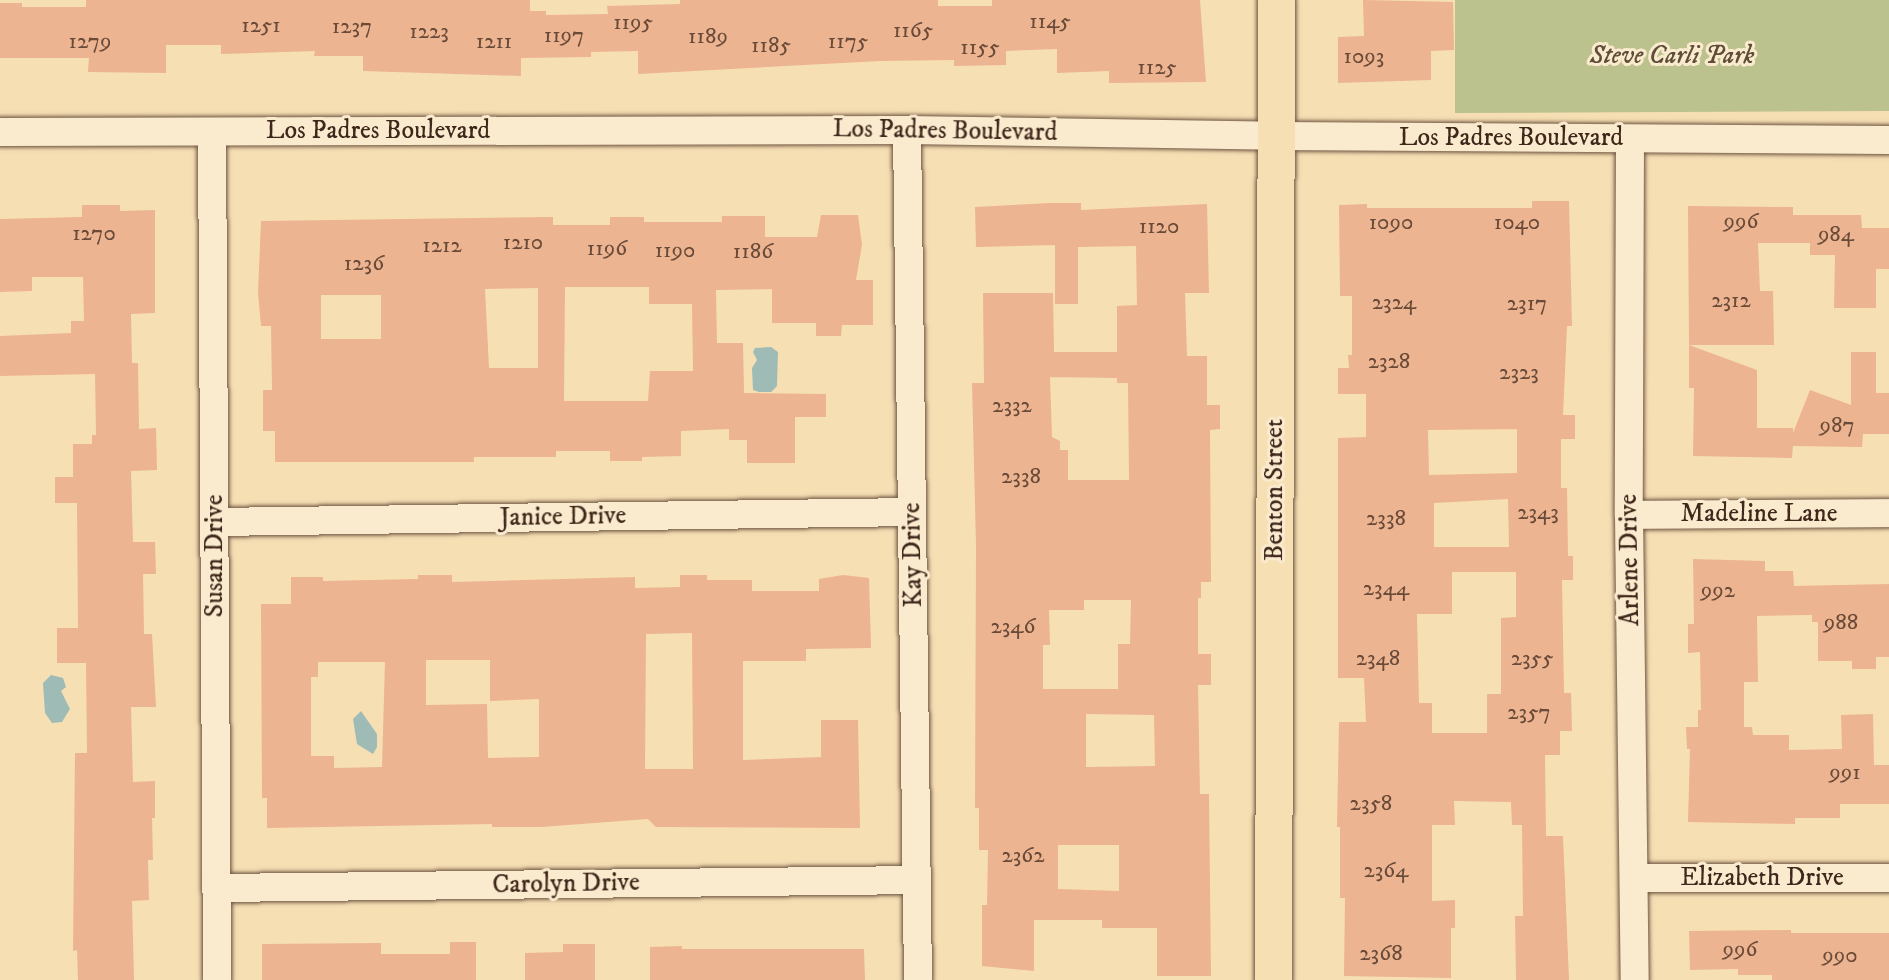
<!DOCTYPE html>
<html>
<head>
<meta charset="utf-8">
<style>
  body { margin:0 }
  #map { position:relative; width:1889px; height:980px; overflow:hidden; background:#f7dfb4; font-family:"IM FELL DW Pica",serif }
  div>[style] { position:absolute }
  .green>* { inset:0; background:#bcc28e }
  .water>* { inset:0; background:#9fbbb5 }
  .building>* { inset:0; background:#ecb490 }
  .roads { filter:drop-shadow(0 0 2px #6d5541) drop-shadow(0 0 2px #6d5541) }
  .minor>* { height:28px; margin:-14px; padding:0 14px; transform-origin:14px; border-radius:14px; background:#faeace }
  .major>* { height:37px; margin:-18.5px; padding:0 18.5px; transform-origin:18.5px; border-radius:18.5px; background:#f7dfb4 }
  span { translate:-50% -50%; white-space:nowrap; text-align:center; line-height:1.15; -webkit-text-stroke:6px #faeace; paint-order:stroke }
  .number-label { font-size:23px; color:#6a4a38 }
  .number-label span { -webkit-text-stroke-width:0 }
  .park-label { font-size:26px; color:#5e4e38; font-style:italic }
  .street-label { font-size:26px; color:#3f271b }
</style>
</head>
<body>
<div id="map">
  <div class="green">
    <div style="clip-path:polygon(1455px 0,1889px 0,1889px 111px,1455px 113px)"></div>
  </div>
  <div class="water">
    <div style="clip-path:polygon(771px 347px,778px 352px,777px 386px,771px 392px,759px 392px,753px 390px,752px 368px,757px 360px,753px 352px,755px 348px)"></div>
    <div style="clip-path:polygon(51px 675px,63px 678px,66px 687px,61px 691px,70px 709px,62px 722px,52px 723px,45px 713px,43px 683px)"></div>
    <div style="clip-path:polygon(361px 711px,377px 734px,377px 747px,373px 754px,357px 744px,353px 719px)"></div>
  </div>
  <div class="building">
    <div style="clip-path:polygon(86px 0,530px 0,530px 11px,546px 11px,546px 15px,608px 14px,607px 6px,680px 4px,680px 0,938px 0,938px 6px,992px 6px,992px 0,1200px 0,1206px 82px,1109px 83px,1109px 71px,1057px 73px,1057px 49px,1006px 51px,1006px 65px,954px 66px,954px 60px,880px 61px,638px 74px,638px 51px,591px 52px,591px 57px,521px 58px,521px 76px,363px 71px,363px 56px,314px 56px,315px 51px,221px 54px,221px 45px,166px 45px,166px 73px,88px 72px,89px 58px,0 58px,0 3px,22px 3px,22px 7px,86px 7px)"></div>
    <div style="clip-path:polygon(1363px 0,1453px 2px,1454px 50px,1431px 51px,1431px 80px,1338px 83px,1338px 37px,1364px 36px)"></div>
    <div style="clip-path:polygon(evenodd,1532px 201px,1569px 201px,1572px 326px,1567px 326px,1563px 415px,1575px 415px,1575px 439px,1561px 439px,1561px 488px,1567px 488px,1568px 556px,1573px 556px,1573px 580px,1562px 580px,1564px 693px,1571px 693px,1572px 731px,1560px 731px,1560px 755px,1545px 755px,1546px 836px,1563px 836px,1569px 980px,1516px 980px,1515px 916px,1523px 916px,1522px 825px,1512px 825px,1511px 802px,1454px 801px,1455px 825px,1432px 825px,1432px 901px,1455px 900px,1455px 928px,1451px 928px,1451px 978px,1344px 976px,1345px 898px,1340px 898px,1340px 827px,1337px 827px,1339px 722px,1366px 722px,1364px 678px,1338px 678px,1338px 438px,1366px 437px,1366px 394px,1338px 394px,1338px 368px,1349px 368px,1348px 355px,1352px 355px,1352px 296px,1340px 296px,1339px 205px,1367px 204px,1367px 208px,1532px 208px,1532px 201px,1517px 429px,1517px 473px,1429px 475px,1428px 430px,1517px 429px,1532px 201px,1508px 499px,1509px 547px,1434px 547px,1434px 503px,1508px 499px,1532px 201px,1452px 572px,1516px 572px,1516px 617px,1501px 618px,1501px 694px,1487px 694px,1487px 733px,1432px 733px,1432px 703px,1419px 703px,1417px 614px,1452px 614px,1452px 572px)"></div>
    <div style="clip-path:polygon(evenodd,1051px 203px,1081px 203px,1081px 210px,1207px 204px,1209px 293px,1185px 293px,1187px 356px,1207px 356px,1207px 405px,1220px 405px,1220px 429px,1210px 430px,1211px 582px,1201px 582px,1201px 598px,1198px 598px,1198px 654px,1211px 654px,1211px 685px,1198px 685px,1200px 794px,1209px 794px,1211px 976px,1157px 976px,1157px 928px,1102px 928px,1102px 920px,1034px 920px,1034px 971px,982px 966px,982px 905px,987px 905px,988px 850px,979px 850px,979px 808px,975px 808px,976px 545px,972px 383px,984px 383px,983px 293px,1053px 293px,1054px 352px,1117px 352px,1117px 306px,1137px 305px,1136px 246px,1078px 247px,1078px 304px,1055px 304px,1055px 245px,976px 247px,975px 207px,1051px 203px,1050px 377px,1117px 378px,1117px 383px,1128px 383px,1129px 480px,1068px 480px,1068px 450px,1060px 450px,1060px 441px,1052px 437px,1050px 377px,1051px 203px,1084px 600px,1131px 600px,1130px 644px,1118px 644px,1118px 689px,1043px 689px,1043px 645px,1050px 645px,1049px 610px,1084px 610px,1084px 600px,1051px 203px,1086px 714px,1154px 715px,1155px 766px,1086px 767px,1086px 714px,1051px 203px,1058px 845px,1119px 845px,1119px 891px,1058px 889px,1058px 845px)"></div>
    <div style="clip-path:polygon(82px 205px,120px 205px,120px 211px,155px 210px,155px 313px,131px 314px,132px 363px,138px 363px,139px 429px,156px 428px,157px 470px,131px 471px,133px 542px,155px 542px,156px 574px,143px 574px,144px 634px,152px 634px,156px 707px,131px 707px,133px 782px,155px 781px,155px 818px,152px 818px,153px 860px,148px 860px,149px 900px,132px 901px,134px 980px,78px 980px,77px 950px,73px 951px,75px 753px,87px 753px,86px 663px,57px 663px,57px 628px,78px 628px,77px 503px,55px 503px,55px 477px,73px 477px,73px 444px,92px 444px,92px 435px,96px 435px,95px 374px,0 376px,0 336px,71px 333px,71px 321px,84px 321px,83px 277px,32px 277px,32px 291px,0 292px,0 219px,82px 217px)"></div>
    <div style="clip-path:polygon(1688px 206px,1793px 207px,1793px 215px,1861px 215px,1862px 228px,1889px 228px,1889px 269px,1876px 269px,1876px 308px,1834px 308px,1835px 255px,1810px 255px,1810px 243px,1758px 243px,1760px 291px,1773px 291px,1774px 345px,1689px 345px)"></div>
    <div style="clip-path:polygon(evenodd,821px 215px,858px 215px,862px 245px,856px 280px,873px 280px,873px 325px,842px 325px,841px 336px,816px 336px,816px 323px,772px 323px,772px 289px,716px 290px,717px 343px,743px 343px,744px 393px,826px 394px,826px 417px,795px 417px,795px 463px,747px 463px,747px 440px,729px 440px,729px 429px,681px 431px,681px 456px,642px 457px,642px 461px,610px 461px,610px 451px,556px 451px,556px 457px,474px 457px,474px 462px,275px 462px,275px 431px,263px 431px,263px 390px,272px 390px,271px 326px,261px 326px,258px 293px,261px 221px,553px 217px,553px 225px,610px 225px,610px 217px,644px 217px,644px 222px,722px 222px,722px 216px,765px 216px,765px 237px,817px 237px,821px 215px,565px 287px,649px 287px,649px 304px,692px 304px,693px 371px,650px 371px,648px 401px,564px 401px,565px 287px,821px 215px,538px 288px,538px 368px,489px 368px,485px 289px,538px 288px,821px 215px,321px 295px,381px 295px,381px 339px,321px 339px,321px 295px)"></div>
    <div style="clip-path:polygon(1689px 345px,1757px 370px,1757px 428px,1793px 428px,1793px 433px,1810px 390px,1851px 405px,1851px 352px,1876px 352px,1876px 393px,1889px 393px,1889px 434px,1863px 434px,1862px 447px,1793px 446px,1792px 458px,1693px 456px,1694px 388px,1689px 388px)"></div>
    <div style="clip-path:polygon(1693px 559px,1765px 561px,1765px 571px,1793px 571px,1794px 586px,1889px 584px,1889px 657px,1876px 657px,1876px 669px,1852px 669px,1852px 661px,1818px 661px,1818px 622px,1812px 622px,1812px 615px,1757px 616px,1758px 682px,1744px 682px,1744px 727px,1752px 727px,1753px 735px,1789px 735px,1789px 750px,1842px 749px,1841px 715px,1873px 714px,1874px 765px,1889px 765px,1889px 804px,1840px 804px,1840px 818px,1795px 818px,1795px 824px,1688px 822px,1690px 749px,1687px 749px,1686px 727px,1698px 727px,1698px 710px,1701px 710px,1700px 652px,1688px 653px,1688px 624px,1694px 624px)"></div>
    <div style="clip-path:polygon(evenodd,418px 575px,452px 575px,452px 582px,635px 577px,635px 588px,680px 587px,680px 575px,707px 575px,707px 580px,752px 580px,752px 591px,819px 591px,819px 579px,843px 575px,869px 578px,871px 648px,806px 649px,806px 661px,743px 661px,743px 760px,821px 757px,821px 720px,858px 720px,860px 828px,656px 827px,648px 819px,541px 827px,492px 827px,492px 824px,267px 828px,267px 798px,262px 798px,261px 604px,291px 604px,291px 577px,323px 577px,323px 581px,418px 579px,418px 575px,692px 633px,693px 769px,645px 769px,646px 634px,692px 633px,418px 575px,426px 660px,490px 660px,490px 701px,539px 699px,539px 757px,488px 758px,487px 704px,426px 705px,426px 660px,418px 575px,318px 662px,385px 662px,382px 767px,334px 768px,334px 756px,311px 756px,311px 677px,318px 677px,318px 662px)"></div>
    <div style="clip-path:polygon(1791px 930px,1791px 933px,1889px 933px,1889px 980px,1772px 980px,1772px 975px,1738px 975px,1738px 969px,1690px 970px,1689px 931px)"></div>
    <div style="clip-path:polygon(450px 942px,476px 942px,476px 980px,262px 980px,262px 944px,381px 943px,381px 954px,450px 954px)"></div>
    <div style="clip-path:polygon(563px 944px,595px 944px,595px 980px,525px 980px,525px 953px,563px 952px)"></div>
    <div style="clip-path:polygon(682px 946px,682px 949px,864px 949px,865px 980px,650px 980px,650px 947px)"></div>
  </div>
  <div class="roads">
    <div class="minor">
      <div style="left:907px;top:130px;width:850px;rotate:89.26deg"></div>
      <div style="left:0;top:132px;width:907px;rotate:-0.13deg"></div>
      <div style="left:907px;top:130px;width:369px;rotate:0.9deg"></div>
      <div style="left:1276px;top:136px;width:613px;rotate:0.37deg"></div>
      <div style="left:212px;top:132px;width:848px;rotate:89.66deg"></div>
      <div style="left:1630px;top:139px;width:376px;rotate:90.2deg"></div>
      <div style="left:1629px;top:515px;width:465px;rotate:89.3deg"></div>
      <div style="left:1629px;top:515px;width:260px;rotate:-0.4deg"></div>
      <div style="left:215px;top:522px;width:697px;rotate:-0.82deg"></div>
      <div style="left:1636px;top:878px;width:253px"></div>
      <div style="left:216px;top:888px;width:700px;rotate:-0.65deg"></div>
    </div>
    <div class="major">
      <div style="left:1273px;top:980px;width:980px;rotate:-89.82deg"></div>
    </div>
  </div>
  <div class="number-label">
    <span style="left:1050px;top:22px">1145</span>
    <span style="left:633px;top:23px">1195</span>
    <span style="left:261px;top:26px">1251</span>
    <span style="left:352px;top:27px">1237</span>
    <span style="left:913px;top:31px">1165</span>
    <span style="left:429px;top:32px">1223</span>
    <span style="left:564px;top:36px">1197</span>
    <span style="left:708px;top:37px">1189</span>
    <span style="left:90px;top:42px">1279</span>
    <span style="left:494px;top:42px">1211</span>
    <span style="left:848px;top:42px">1175</span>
    <span style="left:771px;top:46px">1185</span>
    <span style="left:980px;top:48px">1155</span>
    <span style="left:1364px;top:57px">1093</span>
    <span style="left:1157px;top:68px">1125</span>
    <span style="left:1741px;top:222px">996</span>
    <span style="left:1391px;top:223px">1090</span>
    <span style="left:1517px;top:223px">1040</span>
    <span style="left:1159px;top:227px">1120</span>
    <span style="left:94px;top:234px">1270</span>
    <span style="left:1836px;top:235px">984</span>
    <span style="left:523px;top:243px">1210</span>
    <span style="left:442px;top:246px">1212</span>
    <span style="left:607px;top:249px">1196</span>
    <span style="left:675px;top:251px">1190</span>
    <span style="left:753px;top:252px">1186</span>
    <span style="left:364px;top:264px">1236</span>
    <span style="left:1731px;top:301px">2312</span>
    <span style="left:1394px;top:303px">2324</span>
    <span style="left:1527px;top:304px">2317</span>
    <span style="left:1389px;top:362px">2328</span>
    <span style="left:1519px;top:373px">2323</span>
    <span style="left:1012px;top:406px">2332</span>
    <span style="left:1837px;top:426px">987</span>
    <span style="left:1021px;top:477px">2338</span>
    <span style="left:1538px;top:513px">2343</span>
    <span style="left:1386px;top:519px">2338</span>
    <span style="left:1386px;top:589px">2344</span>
    <span style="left:1718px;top:591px">992</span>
    <span style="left:1841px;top:623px">988</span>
    <span style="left:1013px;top:627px">2346</span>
    <span style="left:1378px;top:659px">2348</span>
    <span style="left:1532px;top:659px">2355</span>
    <span style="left:1529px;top:713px">2357</span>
    <span style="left:1845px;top:773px">991</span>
    <span style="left:1371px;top:804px">2358</span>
    <span style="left:1023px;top:856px">2362</span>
    <span style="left:1386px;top:871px">2364</span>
    <span style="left:1740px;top:950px">996</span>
    <span style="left:1381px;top:954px">2368</span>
    <span style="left:1840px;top:956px">990</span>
  </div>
  <div class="park-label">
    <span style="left:1672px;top:56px">Steve Carli Park</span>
  </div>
  <div class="street-label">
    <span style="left:378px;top:131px">Los Padres Boulevard</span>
    <span style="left:945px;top:131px;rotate:1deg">Los Padres Boulevard</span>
    <span style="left:1511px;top:138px">Los Padres Boulevard</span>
    <span style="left:1275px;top:490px;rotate:-90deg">Benton Street</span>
    <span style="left:1759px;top:514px">Madeline Lane</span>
    <span style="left:563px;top:517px;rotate:-1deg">Janice Drive</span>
    <span style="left:913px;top:555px;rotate:-91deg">Kay Drive</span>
    <span style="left:215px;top:556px;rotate:-90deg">Susan Drive</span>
    <span style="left:1630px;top:560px;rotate:-91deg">Arlene Drive</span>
    <span style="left:1762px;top:878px">Elizabeth Drive</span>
    <span style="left:566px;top:884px;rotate:-1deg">Carolyn Drive</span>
  </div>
</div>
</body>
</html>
